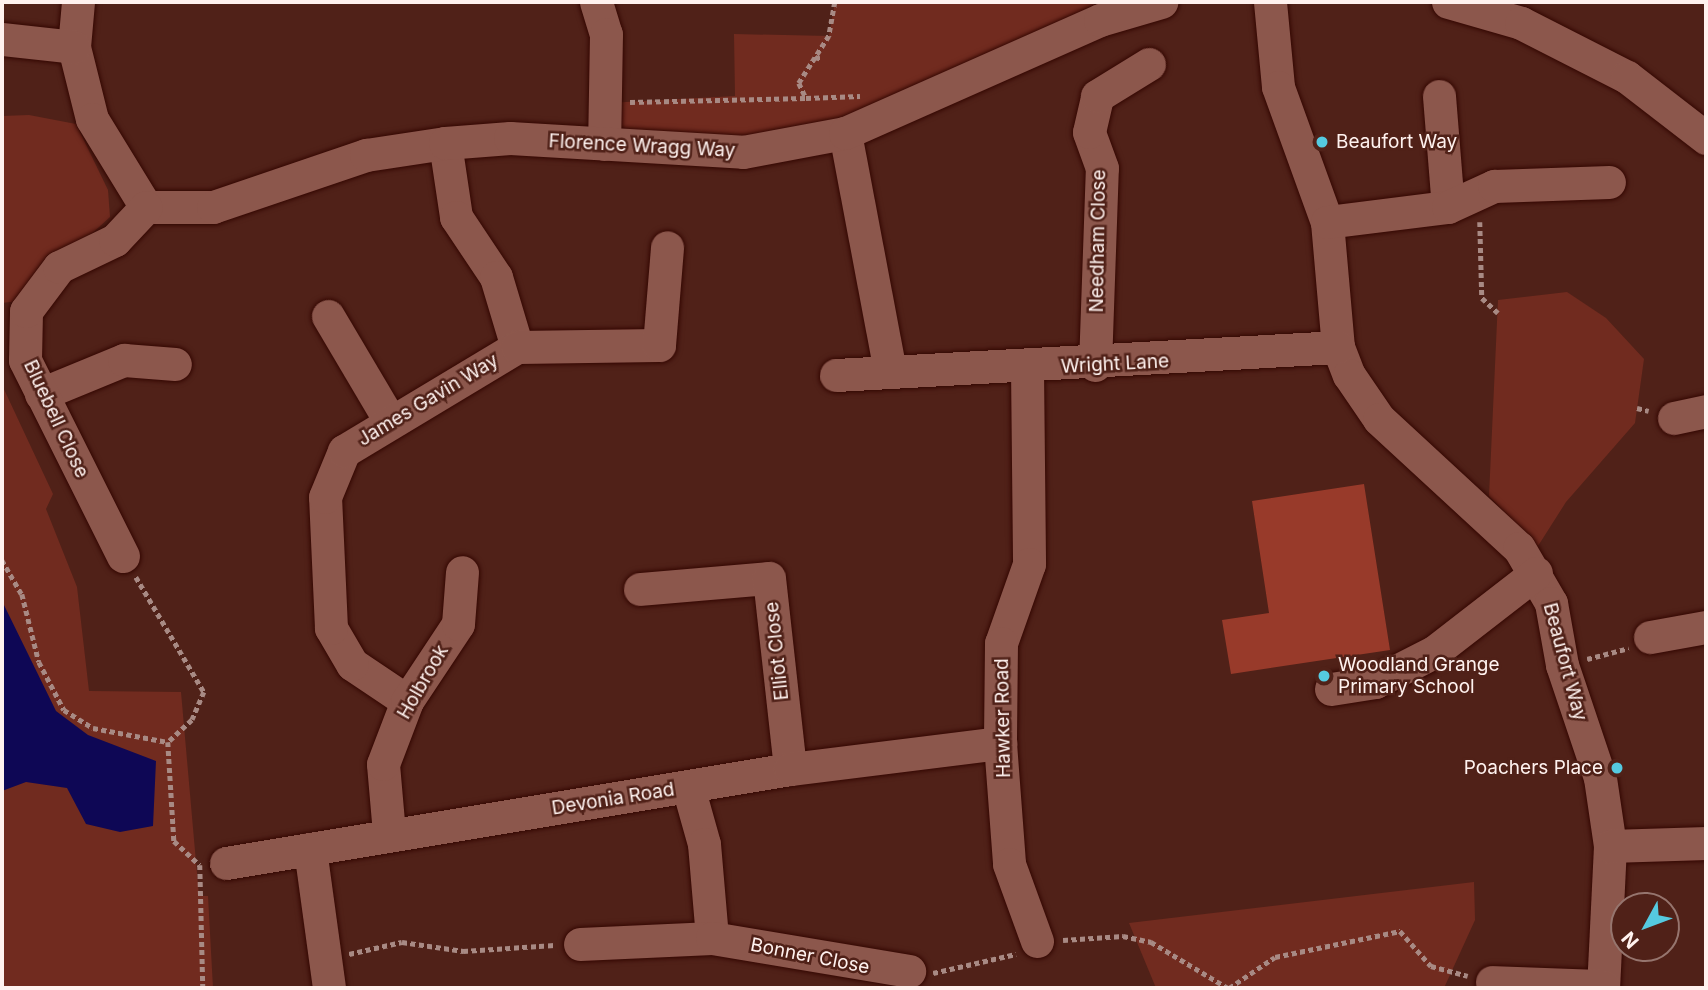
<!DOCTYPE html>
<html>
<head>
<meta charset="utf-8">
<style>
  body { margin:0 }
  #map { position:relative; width:1708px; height:990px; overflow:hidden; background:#502118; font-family:Inter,sans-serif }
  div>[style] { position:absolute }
  .green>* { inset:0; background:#712b1f }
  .water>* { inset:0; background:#0e0755 }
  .building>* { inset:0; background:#983a2a }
  .path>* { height:4.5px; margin-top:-2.25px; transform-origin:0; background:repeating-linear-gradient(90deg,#a88a84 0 5px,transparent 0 8.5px) }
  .roads { filter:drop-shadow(0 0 2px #340702) drop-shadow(0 0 2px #340702) }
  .minor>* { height:33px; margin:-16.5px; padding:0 16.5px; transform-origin:16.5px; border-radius:16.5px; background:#8c574c }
  .dots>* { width:19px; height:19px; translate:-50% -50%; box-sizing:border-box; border:4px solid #502118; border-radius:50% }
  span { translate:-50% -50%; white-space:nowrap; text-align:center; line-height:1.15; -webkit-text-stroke:5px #502118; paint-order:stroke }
  .poi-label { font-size:19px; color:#fff2ef }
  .left { translate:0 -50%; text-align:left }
  .right { translate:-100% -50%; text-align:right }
  .street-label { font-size:19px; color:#fff2ef }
  .frame { position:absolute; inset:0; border:4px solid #fff2ef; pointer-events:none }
  .north { position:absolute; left:1610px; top:892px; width:70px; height:70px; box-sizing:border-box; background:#502118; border:2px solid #96756e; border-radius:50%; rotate:229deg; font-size:19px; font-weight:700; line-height:28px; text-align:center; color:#fff2ef }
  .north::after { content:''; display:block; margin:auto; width:24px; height:32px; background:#55cae0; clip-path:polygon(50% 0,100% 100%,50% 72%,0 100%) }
</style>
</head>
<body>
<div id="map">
  <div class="green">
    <div style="clip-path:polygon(835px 2px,1093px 2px,1100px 20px,815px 137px,604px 144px,608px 103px,735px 96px,734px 34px,829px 36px)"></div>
    <div style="clip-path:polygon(29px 115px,76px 124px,108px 190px,110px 217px,18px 301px,2px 303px,2px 116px)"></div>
    <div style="clip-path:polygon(1567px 292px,1606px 318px,1644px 359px,1635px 423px,1566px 502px,1538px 546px,1489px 496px,1498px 300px)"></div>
    <div style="clip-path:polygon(2px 385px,53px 494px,46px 509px,77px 587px,89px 691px,181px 692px,199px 896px,208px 896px,213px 988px,2px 988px)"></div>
    <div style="clip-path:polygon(1474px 882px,1475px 920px,1444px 988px,1156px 988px,1129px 923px)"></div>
  </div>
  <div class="water">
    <div style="clip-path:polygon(2px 601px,56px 711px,88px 735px,156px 761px,153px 826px,120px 832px,86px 824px,67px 788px,26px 782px,2px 791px)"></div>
  </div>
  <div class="building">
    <div style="clip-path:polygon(1364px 484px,1390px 650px,1231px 674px,1222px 620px,1269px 613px,1252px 501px)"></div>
  </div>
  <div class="path">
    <div style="left:835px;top:2px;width:35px;rotate:100deg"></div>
    <div style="left:829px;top:36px;width:56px;rotate:122.6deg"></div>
    <div style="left:799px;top:83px;width:17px;rotate:65deg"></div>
    <div style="left:806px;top:98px;width:54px;rotate:-2.1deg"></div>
    <div style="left:815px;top:57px;width:7px;rotate:16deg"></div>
    <div style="left:630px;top:102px;width:176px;rotate:-1.3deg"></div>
    <div style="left:1480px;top:222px;width:76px;rotate:88.5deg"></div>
    <div style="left:1482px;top:298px;width:22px;rotate:43deg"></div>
    <div style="left:1637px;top:408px;width:12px;rotate:14deg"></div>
    <div style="left:2px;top:560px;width:39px;rotate:60deg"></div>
    <div style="left:22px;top:594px;width:70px;rotate:76deg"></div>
    <div style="left:39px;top:662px;width:54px;rotate:62.5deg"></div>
    <div style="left:64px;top:710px;width:34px;rotate:32deg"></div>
    <div style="left:93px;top:728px;width:76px;rotate:10.6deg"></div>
    <div style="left:136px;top:577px;width:134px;rotate:59.4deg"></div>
    <div style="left:204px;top:692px;width:30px;rotate:113deg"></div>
    <div style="left:192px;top:720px;width:33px;rotate:137deg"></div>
    <div style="left:168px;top:742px;width:99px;rotate:86.5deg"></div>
    <div style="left:174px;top:841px;width:35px;rotate:43deg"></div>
    <div style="left:200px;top:865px;width:123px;rotate:88.6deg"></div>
    <div style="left:1587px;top:659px;width:43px;rotate:-14.7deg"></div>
    <div style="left:1063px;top:940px;width:60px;rotate:-3.8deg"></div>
    <div style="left:1123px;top:936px;width:29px;rotate:12deg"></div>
    <div style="left:1151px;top:942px;width:90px;rotate:30.9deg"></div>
    <div style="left:349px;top:954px;width:54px;rotate:-12.8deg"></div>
    <div style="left:402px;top:942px;width:62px;rotate:8.4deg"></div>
    <div style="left:463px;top:951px;width:92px;rotate:-3.7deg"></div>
    <div style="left:933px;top:973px;width:85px;rotate:-12.9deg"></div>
    <div style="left:1229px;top:988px;width:55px;rotate:-34deg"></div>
    <div style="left:1275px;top:957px;width:128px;rotate:-11.7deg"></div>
    <div style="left:1400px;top:931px;width:47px;rotate:48.5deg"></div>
    <div style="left:1431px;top:966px;width:38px;rotate:15deg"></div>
  </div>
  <div class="roads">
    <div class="minor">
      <div style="left:78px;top:2px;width:45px;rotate:95.1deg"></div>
      <div style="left:74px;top:47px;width:74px;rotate:76deg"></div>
      <div style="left:92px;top:119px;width:103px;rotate:58.5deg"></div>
      <div style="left:596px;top:2px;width:34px;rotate:73deg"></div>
      <div style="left:606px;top:34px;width:110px;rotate:91deg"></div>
      <div style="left:1270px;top:2px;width:85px;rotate:84.6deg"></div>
      <div style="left:1278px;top:87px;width:144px;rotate:70.1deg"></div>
      <div style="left:1327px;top:222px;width:125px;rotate:85deg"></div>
      <div style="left:1338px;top:347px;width:30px;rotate:69deg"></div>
      <div style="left:1349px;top:375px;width:53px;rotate:55.7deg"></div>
      <div style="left:1379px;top:419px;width:190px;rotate:42.7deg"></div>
      <div style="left:1519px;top:548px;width:64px;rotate:59.8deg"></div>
      <div style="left:1551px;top:603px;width:63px;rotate:79.9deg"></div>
      <div style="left:1562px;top:665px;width:119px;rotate:71.4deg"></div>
      <div style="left:1600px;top:778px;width:69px;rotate:81.6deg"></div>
      <div style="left:1610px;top:846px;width:142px;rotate:92.8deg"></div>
      <div style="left:1448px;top:2px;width:76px;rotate:16deg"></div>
      <div style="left:1521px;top:23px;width:119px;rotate:27deg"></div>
      <div style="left:1627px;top:77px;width:100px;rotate:37.7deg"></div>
      <div style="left:2px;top:39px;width:72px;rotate:6.3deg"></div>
      <div style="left:1439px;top:96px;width:111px;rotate:85.4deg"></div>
      <div style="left:845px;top:133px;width:242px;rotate:79.3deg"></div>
      <div style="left:445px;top:143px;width:75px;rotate:81.5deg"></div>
      <div style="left:456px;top:217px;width:72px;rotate:56.3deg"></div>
      <div style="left:496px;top:277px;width:73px;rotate:73.3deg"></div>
      <div style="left:146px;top:207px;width:67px"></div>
      <div style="left:213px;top:207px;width:162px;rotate:-18.8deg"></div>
      <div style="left:366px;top:155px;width:80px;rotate:-8.6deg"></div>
      <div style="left:445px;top:143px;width:65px;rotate:-4.4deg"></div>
      <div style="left:510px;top:138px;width:233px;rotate:3.4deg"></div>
      <div style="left:743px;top:152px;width:104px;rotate:-10.6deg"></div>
      <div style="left:845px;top:133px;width:279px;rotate:-23.9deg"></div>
      <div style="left:1100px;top:20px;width:64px;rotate:-16.4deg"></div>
      <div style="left:1327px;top:222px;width:122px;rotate:-7.1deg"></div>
      <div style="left:1448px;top:207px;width:51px;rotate:-24.5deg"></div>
      <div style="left:1494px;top:186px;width:115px;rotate:-2deg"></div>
      <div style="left:328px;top:316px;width:120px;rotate:59.4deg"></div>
      <div style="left:1095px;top:365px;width:197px;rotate:-88deg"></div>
      <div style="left:1102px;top:168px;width:38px;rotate:-110deg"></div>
      <div style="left:1089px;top:132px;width:37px;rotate:-77deg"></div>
      <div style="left:1097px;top:96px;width:61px;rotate:-31.6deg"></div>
      <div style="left:1027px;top:368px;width:196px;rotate:89.4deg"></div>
      <div style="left:1029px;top:564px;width:84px;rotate:109.5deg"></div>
      <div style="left:1001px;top:643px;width:100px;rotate:90.6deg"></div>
      <div style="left:1000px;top:743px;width:121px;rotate:85.7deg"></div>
      <div style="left:1009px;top:864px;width:82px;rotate:70deg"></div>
      <div style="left:836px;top:375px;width:503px;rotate:-3.19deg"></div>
      <div style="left:41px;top:394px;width:90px;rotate:-22.3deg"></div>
      <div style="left:124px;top:360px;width:51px;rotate:4.5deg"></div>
      <div style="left:1674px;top:418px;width:33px;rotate:-12deg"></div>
      <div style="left:123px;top:556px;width:219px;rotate:-116.6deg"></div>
      <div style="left:25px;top:360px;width:49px;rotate:-88.8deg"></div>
      <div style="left:26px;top:311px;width:55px;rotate:-53.1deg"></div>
      <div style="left:59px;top:267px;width:62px;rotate:-25.7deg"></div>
      <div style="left:115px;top:240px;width:45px;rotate:-46.8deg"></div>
      <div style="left:640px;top:589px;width:129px;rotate:-4.9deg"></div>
      <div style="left:769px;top:578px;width:192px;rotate:83.7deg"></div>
      <div style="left:1650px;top:637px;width:57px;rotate:-10.1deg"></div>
      <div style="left:1331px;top:689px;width:45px;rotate:-9deg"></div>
      <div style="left:1375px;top:682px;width:66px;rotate:-27deg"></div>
      <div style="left:1434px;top:652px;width:129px;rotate:-37.8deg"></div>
      <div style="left:407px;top:701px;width:66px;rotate:-146.1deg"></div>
      <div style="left:352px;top:664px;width:42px;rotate:-120.3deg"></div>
      <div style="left:331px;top:628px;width:131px;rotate:-92.6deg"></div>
      <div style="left:325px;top:497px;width:50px;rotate:-67.6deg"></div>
      <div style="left:344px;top:451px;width:202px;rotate:-31deg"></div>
      <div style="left:517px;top:347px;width:142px;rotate:-0.8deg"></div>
      <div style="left:659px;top:345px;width:98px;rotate:-85.3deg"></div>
      <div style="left:688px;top:787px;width:59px;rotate:74.3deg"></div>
      <div style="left:704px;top:844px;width:94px;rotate:85.1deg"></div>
      <div style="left:389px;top:833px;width:69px;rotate:-95deg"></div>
      <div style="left:383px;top:764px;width:67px;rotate:-69.1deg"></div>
      <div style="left:407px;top:701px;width:92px;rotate:-56.5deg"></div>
      <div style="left:458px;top:624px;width:52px;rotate:-85.6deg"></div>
      <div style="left:1610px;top:846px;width:96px;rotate:-1.8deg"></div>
      <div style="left:310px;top:849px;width:140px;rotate:82.2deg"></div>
      <div style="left:226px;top:863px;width:572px;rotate:-9.46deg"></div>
      <div style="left:790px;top:769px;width:212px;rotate:-7.1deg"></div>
      <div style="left:580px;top:944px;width:132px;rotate:-2.6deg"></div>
      <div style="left:712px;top:938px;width:200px;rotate:9.5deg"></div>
      <div style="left:1492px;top:982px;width:111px;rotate:2.1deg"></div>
    </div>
  </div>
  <div class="dots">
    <div style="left:1322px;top:142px;background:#55cae0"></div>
    <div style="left:1324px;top:676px;background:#55cae0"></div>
    <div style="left:1617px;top:768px;background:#55cae0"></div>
  </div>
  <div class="poi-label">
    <span class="left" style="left:1336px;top:142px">Beaufort Way</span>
    <span class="left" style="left:1338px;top:676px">Woodland Grange<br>Primary School</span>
    <span class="right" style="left:1603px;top:768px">Poachers Place</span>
  </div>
  <div class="street-label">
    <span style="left:642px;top:146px;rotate:3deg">Florence Wragg Way</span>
    <span style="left:1098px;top:241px;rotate:-89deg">Needham Close</span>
    <span style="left:1115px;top:364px;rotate:-3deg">Wright Lane</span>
    <span style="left:428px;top:400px;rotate:-31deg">James Gavin Way</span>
    <span style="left:56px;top:419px;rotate:65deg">Bluebell Close</span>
    <span style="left:777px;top:651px;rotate:-96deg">Elliot Close</span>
    <span style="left:1565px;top:662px;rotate:75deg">Beaufort Way</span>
    <span style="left:423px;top:682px;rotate:-60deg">Holbrook</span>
    <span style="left:1003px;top:718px;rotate:-91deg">Hawker Road</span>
    <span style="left:613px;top:799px;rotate:-9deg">Devonia Road</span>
    <span style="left:810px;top:956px;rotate:11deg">Bonner Close</span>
  </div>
  <div class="frame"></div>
  <div class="north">N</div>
</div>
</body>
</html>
